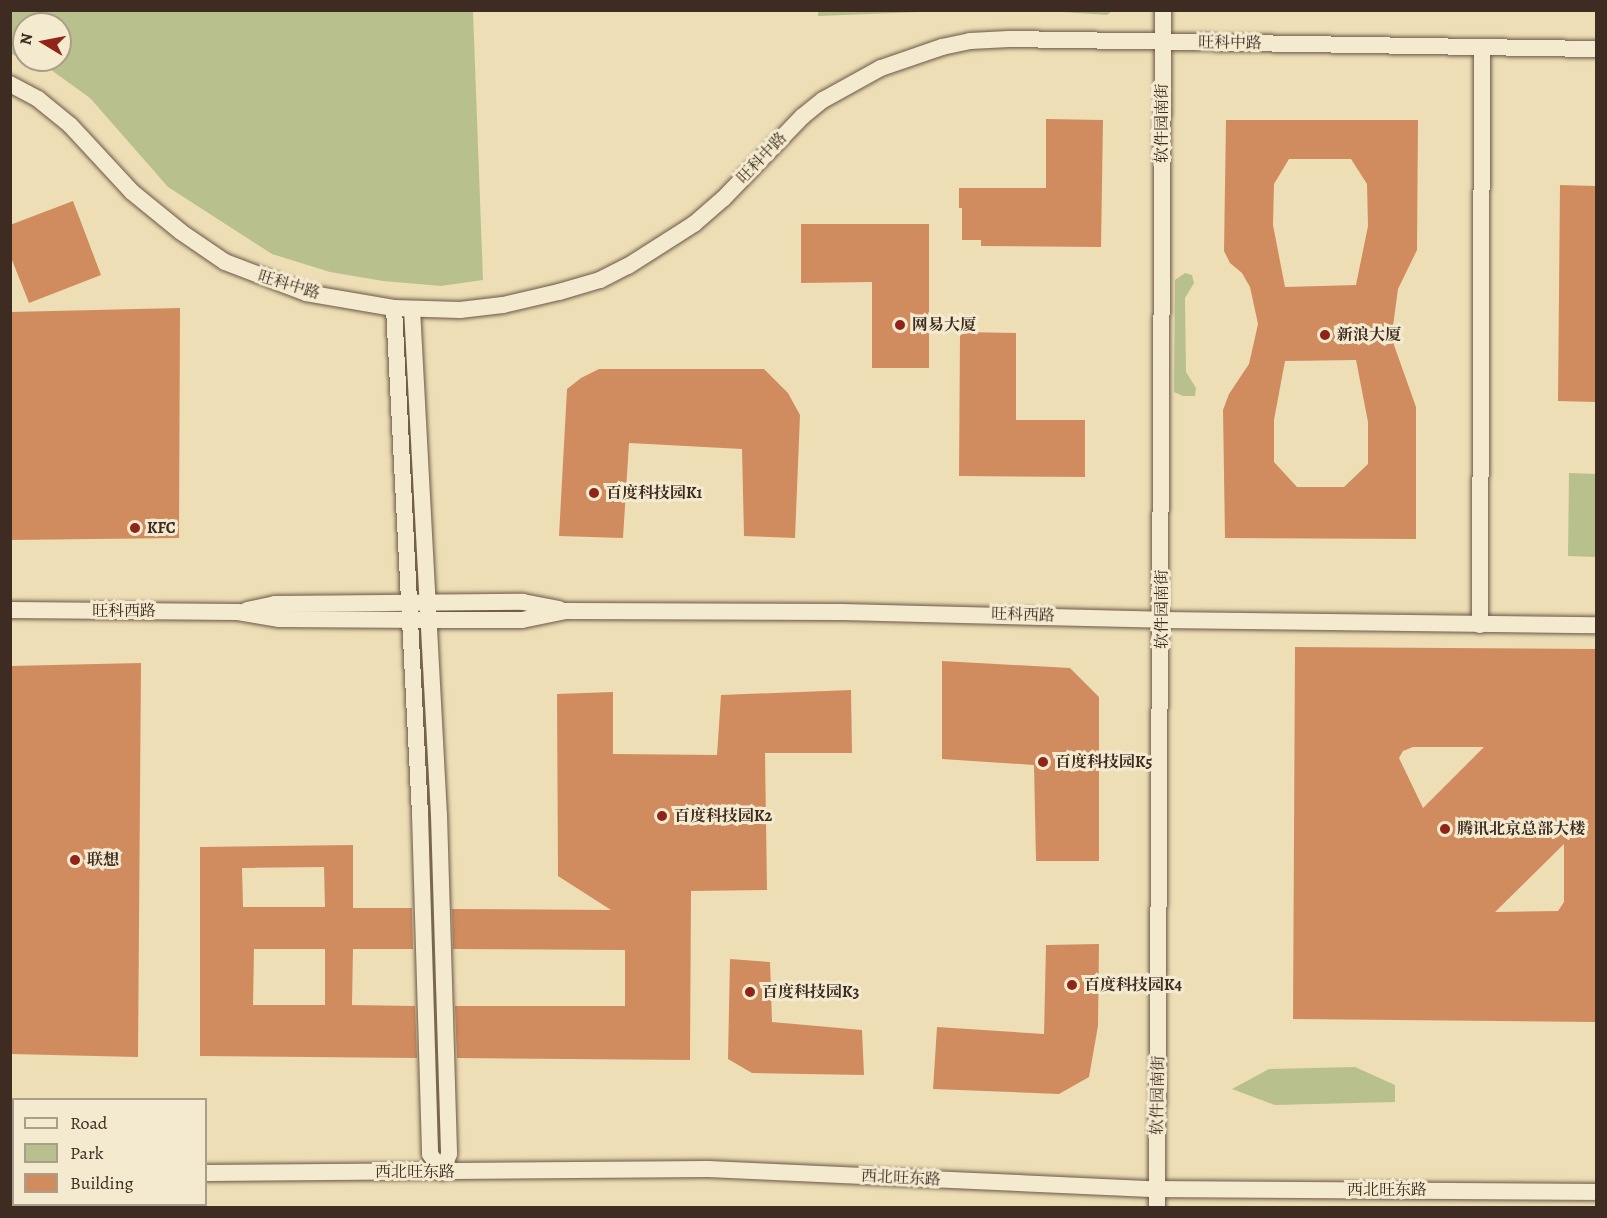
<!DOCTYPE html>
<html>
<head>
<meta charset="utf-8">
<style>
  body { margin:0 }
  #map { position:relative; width:1607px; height:1218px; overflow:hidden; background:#eedeb5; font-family:Alegreya,"Noto Serif SC",serif }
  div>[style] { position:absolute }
  .green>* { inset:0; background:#b8c18e }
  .building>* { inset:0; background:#d08c5f }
  .roads { filter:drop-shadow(0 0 2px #6a5846) drop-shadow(0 0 2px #6a5846) }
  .minor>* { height:16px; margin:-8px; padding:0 8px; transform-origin:8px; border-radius:8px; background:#f4eacf }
  .dots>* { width:16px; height:16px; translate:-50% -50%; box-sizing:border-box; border:3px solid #f4eacf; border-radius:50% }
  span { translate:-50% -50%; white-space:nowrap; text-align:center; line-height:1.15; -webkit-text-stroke:6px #f4eacf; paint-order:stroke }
  .street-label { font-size:16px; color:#3e2b21 }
  .poi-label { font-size:16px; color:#3e2b21; font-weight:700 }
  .left { translate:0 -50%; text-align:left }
  .frame { position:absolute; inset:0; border:12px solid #3e2b21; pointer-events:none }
  .legend { position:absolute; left:12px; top:1098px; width:195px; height:108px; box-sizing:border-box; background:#f4eacf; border:2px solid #ab9e89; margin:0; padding:8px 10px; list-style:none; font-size:18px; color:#3e2b21 }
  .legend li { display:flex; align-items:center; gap:12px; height:30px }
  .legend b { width:30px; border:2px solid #ab9e89 }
  .north { position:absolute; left:12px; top:12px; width:60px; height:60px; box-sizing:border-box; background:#f4eacf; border:2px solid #ab9e89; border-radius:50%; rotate:280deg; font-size:16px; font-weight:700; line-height:24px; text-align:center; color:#3e2b21 }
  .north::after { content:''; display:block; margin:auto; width:21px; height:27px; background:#8f2418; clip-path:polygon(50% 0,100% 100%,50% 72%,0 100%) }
</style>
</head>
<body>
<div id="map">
  <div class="green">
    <div style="clip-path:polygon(1033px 10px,1112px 10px,1112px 11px,1107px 15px)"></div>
    <div style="clip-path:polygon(10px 11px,473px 11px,483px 280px,441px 286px,383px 281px,330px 272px,272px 254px,168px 187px,90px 98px,47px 67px,27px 60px,60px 60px,60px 24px,24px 24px,24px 59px,11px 54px)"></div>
    <div style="clip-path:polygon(818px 11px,818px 10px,948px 11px,818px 16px)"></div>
    <div style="clip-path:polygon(1185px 273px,1192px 275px,1194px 283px,1185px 298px,1186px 372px,1196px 388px,1195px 396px,1183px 396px,1174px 392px,1175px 280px)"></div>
    <div style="clip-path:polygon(1569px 473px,1596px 474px,1596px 557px,1568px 556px)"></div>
    <div style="clip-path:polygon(1355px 1067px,1395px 1085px,1395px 1102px,1275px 1105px,1232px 1089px,1269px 1069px)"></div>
  </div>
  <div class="building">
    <div style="clip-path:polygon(1046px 119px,1103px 120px,1101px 247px,981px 246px,981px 240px,962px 240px,962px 208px,959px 208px,959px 188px,1046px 188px)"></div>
    <div style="clip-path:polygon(evenodd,1226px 120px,1418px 120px,1417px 250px,1398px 289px,1393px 326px,1394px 345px,1416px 407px,1416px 539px,1225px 538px,1223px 410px,1229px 394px,1249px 364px,1258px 324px,1250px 287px,1242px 273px,1230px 263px,1224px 251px,1226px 120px,1289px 159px,1351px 159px,1367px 184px,1368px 226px,1356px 285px,1285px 287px,1273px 225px,1274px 184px,1289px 159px,1226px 120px,1356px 360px,1368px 422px,1368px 464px,1344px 487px,1297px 487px,1274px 462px,1274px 420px,1285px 361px,1356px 360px)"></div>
    <div style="clip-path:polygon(1560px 185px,1596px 186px,1596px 402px,1558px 401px)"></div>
    <div style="clip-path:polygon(73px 201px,101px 275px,29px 303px,10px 255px,10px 225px)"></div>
    <div style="clip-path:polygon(801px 224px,929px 224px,929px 368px,872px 368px,872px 282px,801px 283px)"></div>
    <div style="clip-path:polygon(180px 308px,179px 538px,10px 540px,10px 312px)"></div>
    <div style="clip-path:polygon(960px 332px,1016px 333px,1016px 420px,1085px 420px,1085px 477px,959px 476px)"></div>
    <div style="clip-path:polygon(599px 369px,764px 369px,788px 393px,800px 415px,795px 538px,744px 536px,742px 449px,629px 443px,623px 538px,559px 536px,567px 389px,581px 378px)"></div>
    <div style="clip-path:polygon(evenodd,1295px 647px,1596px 649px,1596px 1022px,1293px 1019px,1295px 647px,1413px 747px,1484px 747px,1423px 808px,1399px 758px,1403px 751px,1413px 747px,1295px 647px,1564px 844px,1564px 902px,1558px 911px,1495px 912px,1564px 844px)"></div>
    <div style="clip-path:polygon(942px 661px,1070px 668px,1099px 697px,1099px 861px,1036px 861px,1034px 765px,942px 759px)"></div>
    <div style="clip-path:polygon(141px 663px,138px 1057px,10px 1054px,10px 666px)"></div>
    <div style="clip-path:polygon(851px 690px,852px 753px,765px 753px,767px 890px,691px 891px,690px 1060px,457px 1058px,455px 1006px,625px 1006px,625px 950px,453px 949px,452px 909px,611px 910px,558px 876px,557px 694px,613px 692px,613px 754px,717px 755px,721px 695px)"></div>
    <div style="clip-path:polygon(evenodd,353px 845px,353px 908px,412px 908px,413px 949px,353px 949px,352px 1005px,415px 1006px,417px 1058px,200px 1056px,200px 847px,353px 845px,324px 867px,325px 907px,243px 907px,242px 868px,324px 867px,353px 845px,254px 949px,325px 949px,325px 1005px,253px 1005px,254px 949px)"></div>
    <div style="clip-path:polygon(1099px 944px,1098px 1026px,1089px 1077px,1059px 1094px,933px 1089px,937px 1027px,1044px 1034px,1046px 945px)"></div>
    <div style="clip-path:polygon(730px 959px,770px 962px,772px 1022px,862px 1030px,864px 1075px,752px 1073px,728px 1059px)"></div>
  </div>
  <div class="roads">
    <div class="minor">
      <div style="left:10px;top:84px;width:32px;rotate:28deg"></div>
      <div style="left:38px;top:99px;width:41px;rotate:39.1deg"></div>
      <div style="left:70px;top:125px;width:91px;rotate:47.2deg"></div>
      <div style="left:132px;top:192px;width:63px;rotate:39.2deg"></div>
      <div style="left:181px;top:232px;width:53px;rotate:34.3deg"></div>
      <div style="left:225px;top:262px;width:87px;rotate:20.9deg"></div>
      <div style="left:306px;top:293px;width:89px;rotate:9.7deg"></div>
      <div style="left:394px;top:308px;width:66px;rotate:1.7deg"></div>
      <div style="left:460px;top:310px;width:43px;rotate:-6.6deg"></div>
      <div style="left:503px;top:305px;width:57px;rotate:-13.1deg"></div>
      <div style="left:559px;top:292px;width:43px;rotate:-16.3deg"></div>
      <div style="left:600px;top:280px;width:31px;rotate:-27deg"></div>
      <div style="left:628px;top:266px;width:78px;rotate:-32.5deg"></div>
      <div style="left:694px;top:224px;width:38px;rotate:-41deg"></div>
      <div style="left:723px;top:199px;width:115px;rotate:-46.1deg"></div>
      <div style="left:803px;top:116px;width:26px;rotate:-39deg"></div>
      <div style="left:823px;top:100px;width:66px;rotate:-28.9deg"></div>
      <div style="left:881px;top:68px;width:65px;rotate:-19deg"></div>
      <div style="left:942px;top:47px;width:29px;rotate:-12deg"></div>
      <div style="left:970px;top:41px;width:39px;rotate:-3deg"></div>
      <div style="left:1009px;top:39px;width:587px;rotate:0.98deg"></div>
      <div style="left:394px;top:308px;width:507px;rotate:87.06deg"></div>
      <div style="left:420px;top:814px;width:340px;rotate:88.3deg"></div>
      <div style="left:430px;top:1154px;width:22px;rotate:56deg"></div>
      <div style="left:412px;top:309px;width:507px;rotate:86.95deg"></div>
      <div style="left:439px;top:815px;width:339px;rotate:88.3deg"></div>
      <div style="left:449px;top:1154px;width:19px;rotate:111deg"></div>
      <div style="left:10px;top:610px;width:228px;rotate:0.5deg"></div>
      <div style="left:238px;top:612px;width:42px;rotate:9.7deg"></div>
      <div style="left:279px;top:619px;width:149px;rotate:0.4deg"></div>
      <div style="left:428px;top:620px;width:94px"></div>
      <div style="left:522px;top:620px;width:45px;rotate:-11.6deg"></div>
      <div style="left:566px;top:611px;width:276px;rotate:0.2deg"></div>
      <div style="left:842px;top:612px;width:320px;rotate:1.4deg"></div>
      <div style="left:1162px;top:620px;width:434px;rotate:0.7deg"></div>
      <div style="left:247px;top:610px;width:29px;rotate:-12deg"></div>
      <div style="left:275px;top:604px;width:248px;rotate:-0.5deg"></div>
      <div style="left:523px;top:602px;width:37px;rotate:11deg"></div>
      <div style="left:1480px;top:625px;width:576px;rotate:-89.8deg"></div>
      <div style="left:206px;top:1173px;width:502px;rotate:-0.46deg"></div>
      <div style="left:708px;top:1169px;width:449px;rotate:2.6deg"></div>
      <div style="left:1157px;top:1189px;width:439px;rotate:0.4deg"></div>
      <div style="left:10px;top:1174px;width:4px"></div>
      <div style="left:1157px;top:1208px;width:1198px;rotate:-89.71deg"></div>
    </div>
  </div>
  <div class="dots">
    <div style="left:900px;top:325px;background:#8f2418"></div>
    <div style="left:1325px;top:335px;background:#8f2418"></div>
    <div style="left:594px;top:493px;background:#8f2418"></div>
    <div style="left:135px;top:528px;background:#8f2418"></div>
    <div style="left:1043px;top:762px;background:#8f2418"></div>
    <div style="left:662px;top:816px;background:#8f2418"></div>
    <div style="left:1445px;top:829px;background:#8f2418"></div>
    <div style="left:75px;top:860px;background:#8f2418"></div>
    <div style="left:1072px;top:985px;background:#8f2418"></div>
    <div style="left:750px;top:992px;background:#8f2418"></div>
  </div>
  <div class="street-label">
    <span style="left:1230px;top:43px;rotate:1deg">旺科中路</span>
    <span style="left:1162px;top:123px;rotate:-90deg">软件园南街</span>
    <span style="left:762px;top:158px;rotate:-46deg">旺科中路</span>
    <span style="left:289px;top:285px;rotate:17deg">旺科中路</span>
    <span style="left:1162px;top:609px;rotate:-90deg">软件园南街</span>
    <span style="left:124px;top:611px">旺科西路</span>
    <span style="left:1023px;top:615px;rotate:2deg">旺科西路</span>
    <span style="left:1158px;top:1095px;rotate:-89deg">软件园南街</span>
    <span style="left:415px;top:1172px">西北旺东路</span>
    <span style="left:901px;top:1178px;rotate:3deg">西北旺东路</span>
    <span style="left:1387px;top:1190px">西北旺东路</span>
  </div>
  <div class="poi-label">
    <span class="left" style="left:912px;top:325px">网易大厦</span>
    <span class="left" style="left:1337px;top:335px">新浪大厦</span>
    <span class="left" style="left:606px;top:493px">百度科技园K1</span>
    <span class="left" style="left:147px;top:528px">KFC</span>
    <span class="left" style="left:1055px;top:762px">百度科技园K5</span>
    <span class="left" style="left:674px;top:816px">百度科技园K2</span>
    <span class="left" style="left:1457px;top:829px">腾讯北京总部大楼</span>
    <span class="left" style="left:87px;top:860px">联想</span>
    <span class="left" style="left:1084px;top:985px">百度科技园K4</span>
    <span class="left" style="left:762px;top:992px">百度科技园K3</span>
  </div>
  <div class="frame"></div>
  <ul class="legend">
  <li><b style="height:8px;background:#f4eacf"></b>Road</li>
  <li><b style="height:16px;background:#b8c18e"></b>Park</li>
  <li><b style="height:16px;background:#d08c5f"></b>Building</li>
  </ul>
  <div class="north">N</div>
</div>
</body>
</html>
